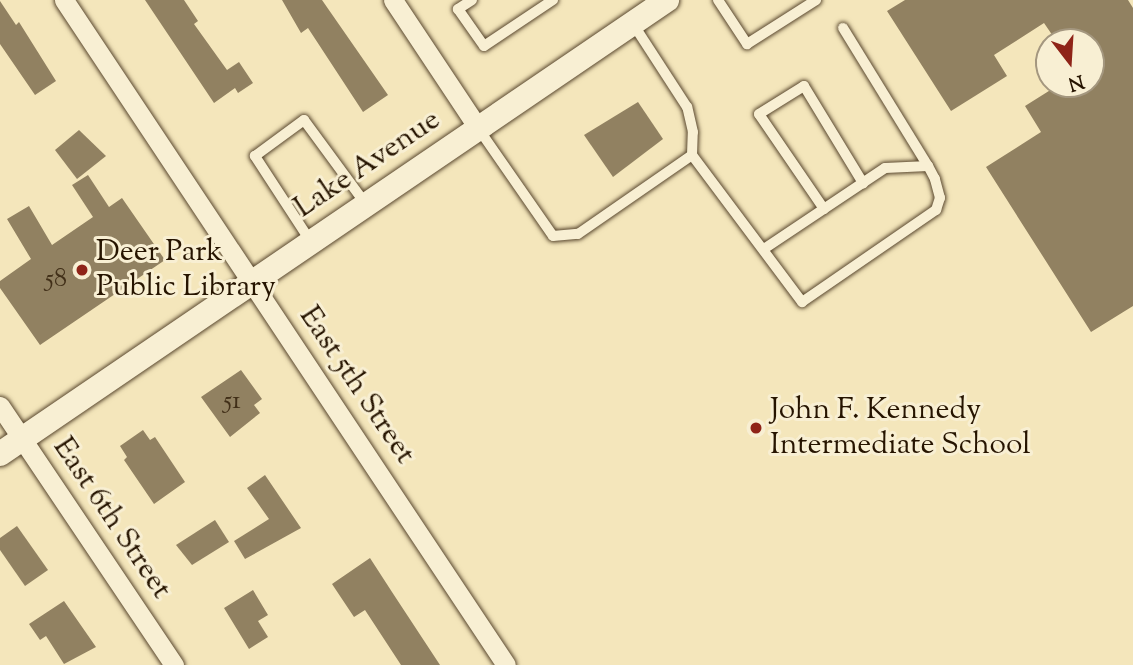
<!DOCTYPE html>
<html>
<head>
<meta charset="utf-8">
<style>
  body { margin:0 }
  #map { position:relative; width:1133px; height:665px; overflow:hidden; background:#f4e6bb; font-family:"Sorts Mill Goudy",serif }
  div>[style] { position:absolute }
  .building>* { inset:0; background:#918161 }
  .roads { filter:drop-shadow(0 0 2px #5a482f) drop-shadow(0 0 2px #5a482f) }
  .service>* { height:10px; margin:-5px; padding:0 5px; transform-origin:5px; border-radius:5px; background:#f8efd3 }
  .minor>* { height:19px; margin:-9.5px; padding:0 9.5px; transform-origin:9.5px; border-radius:9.5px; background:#f8efd3 }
  .tertiary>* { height:24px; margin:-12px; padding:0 12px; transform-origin:12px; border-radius:12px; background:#f8efd3 }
  .dots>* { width:19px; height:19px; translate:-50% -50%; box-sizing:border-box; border:4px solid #f8efd3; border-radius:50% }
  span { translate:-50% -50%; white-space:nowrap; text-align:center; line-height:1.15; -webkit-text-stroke:6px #f8efd3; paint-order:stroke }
  .number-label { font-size:26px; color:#412f18 }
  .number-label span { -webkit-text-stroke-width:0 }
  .street-label { font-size:30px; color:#261400 }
  .poi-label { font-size:30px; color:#261400 }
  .left { translate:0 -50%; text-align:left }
  .north { position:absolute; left:1035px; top:28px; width:70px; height:70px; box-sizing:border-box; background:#f8efd3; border:2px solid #a4977f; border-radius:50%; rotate:163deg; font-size:19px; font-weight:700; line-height:28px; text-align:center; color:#261400 }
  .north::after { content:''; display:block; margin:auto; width:24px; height:32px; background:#8f2418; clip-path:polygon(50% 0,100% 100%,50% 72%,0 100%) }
</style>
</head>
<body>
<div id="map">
  <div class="building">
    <div style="clip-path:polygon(145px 0,184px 0,198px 21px,194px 24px,227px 70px,239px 62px,253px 83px,238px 93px,235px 88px,214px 103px)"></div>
    <div style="clip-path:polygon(282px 0,322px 0,388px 95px,363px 112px,308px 28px,301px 33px)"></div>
    <div style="clip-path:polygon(905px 0,1128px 0,1133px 8px,1133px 306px,1091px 332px,986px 167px,1041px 132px,1025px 106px,1060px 84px,1091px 84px,1091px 42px,1057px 42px,1044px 23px,994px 55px,1007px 76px,951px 111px,887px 11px)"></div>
    <div style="clip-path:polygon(0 1px,16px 25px,19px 22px,56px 81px,35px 95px,0 44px)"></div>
    <div style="clip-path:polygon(638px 102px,663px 139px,613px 177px,584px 135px)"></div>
    <div style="clip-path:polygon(79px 130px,106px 156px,77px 179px,55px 150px)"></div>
    <div style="clip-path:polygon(88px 175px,109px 207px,122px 198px,165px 260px,40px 345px,0 288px,0 281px,31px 259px,7px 219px,29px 206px,52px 245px,93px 217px,72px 185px)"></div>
    <div style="clip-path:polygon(241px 370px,262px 399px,254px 405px,260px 413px,230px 437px,201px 397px)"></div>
    <div style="clip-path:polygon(143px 430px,150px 440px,155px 437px,185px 482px,154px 504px,124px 460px,127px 457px,120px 446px)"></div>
    <div style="clip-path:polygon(265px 475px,301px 528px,245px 559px,234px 541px,269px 519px,247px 488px)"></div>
    <div style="clip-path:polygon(215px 520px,229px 542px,192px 565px,176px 545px)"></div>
    <div style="clip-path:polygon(17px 526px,48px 570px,25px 586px,0 550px,0 538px)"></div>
    <div style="clip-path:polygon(370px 558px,392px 592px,440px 665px,401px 665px,365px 610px,354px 617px,332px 584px)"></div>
    <div style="clip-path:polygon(253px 590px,268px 615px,258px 621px,268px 637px,249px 649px,224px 608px)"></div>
    <div style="clip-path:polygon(64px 601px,96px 647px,64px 664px,46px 636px,40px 640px,29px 624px)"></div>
  </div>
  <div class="roads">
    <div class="service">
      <div style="left:472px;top:0;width:17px;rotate:147deg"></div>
      <div style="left:458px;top:9px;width:45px;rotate:54.9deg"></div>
      <div style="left:484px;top:46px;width:83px;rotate:-33.7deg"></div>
      <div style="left:718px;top:0;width:53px;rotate:56.6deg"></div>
      <div style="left:747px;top:44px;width:82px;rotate:-32.5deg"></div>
      <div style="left:843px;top:28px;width:162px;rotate:58.4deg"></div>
      <div style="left:478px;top:128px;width:131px;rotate:55.2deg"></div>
      <div style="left:553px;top:236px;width:25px;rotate:-5deg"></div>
      <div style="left:578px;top:234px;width:139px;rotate:-34.7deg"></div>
      <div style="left:692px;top:155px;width:23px;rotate:-88deg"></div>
      <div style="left:693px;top:132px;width:26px;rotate:-103deg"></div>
      <div style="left:687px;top:107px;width:99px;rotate:-123deg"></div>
      <div style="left:692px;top:155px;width:184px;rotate:53.2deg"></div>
      <div style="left:802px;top:302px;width:163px;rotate:-34.5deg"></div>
      <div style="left:936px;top:210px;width:13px;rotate:-72deg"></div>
      <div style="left:940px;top:198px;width:20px;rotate:-105deg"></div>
      <div style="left:935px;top:179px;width:15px;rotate:-118deg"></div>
      <div style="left:928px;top:166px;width:43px;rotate:177.3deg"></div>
      <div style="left:885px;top:168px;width:146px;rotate:146.2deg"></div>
      <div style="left:824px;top:209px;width:115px;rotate:-124.4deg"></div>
      <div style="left:759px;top:114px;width:53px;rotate:-31.9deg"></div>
      <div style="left:804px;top:86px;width:114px;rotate:58.7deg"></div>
      <div style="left:311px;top:242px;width:103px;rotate:-123.1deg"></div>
      <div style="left:255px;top:156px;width:61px;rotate:-36.3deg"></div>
      <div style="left:304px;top:120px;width:103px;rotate:53.7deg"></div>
    </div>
    <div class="minor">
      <div style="left:64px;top:0;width:798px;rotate:56.39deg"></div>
      <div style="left:393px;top:0;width:154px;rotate:56.4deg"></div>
      <div style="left:0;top:406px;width:312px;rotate:56.1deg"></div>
    </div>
    <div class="tertiary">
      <div style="left:0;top:454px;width:807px;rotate:-34.24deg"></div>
    </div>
  </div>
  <div class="dots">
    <div style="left:82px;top:270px;background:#8f2418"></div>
    <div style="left:756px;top:428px;background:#8f2418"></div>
  </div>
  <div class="number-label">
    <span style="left:56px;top:280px">58</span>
    <span style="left:232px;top:402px">51</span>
  </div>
  <div class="street-label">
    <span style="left:368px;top:165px;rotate:-34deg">Lake Avenue</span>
    <span style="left:356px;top:386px;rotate:56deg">East 5th Street</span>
    <span style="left:111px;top:519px;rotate:56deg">East 6th Street</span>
  </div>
  <div class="poi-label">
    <span class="left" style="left:96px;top:270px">Deer Park<br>Public Library</span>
    <span class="left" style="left:770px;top:428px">John F. Kennedy<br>Intermediate School</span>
  </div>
  <div class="north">N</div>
</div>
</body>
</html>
